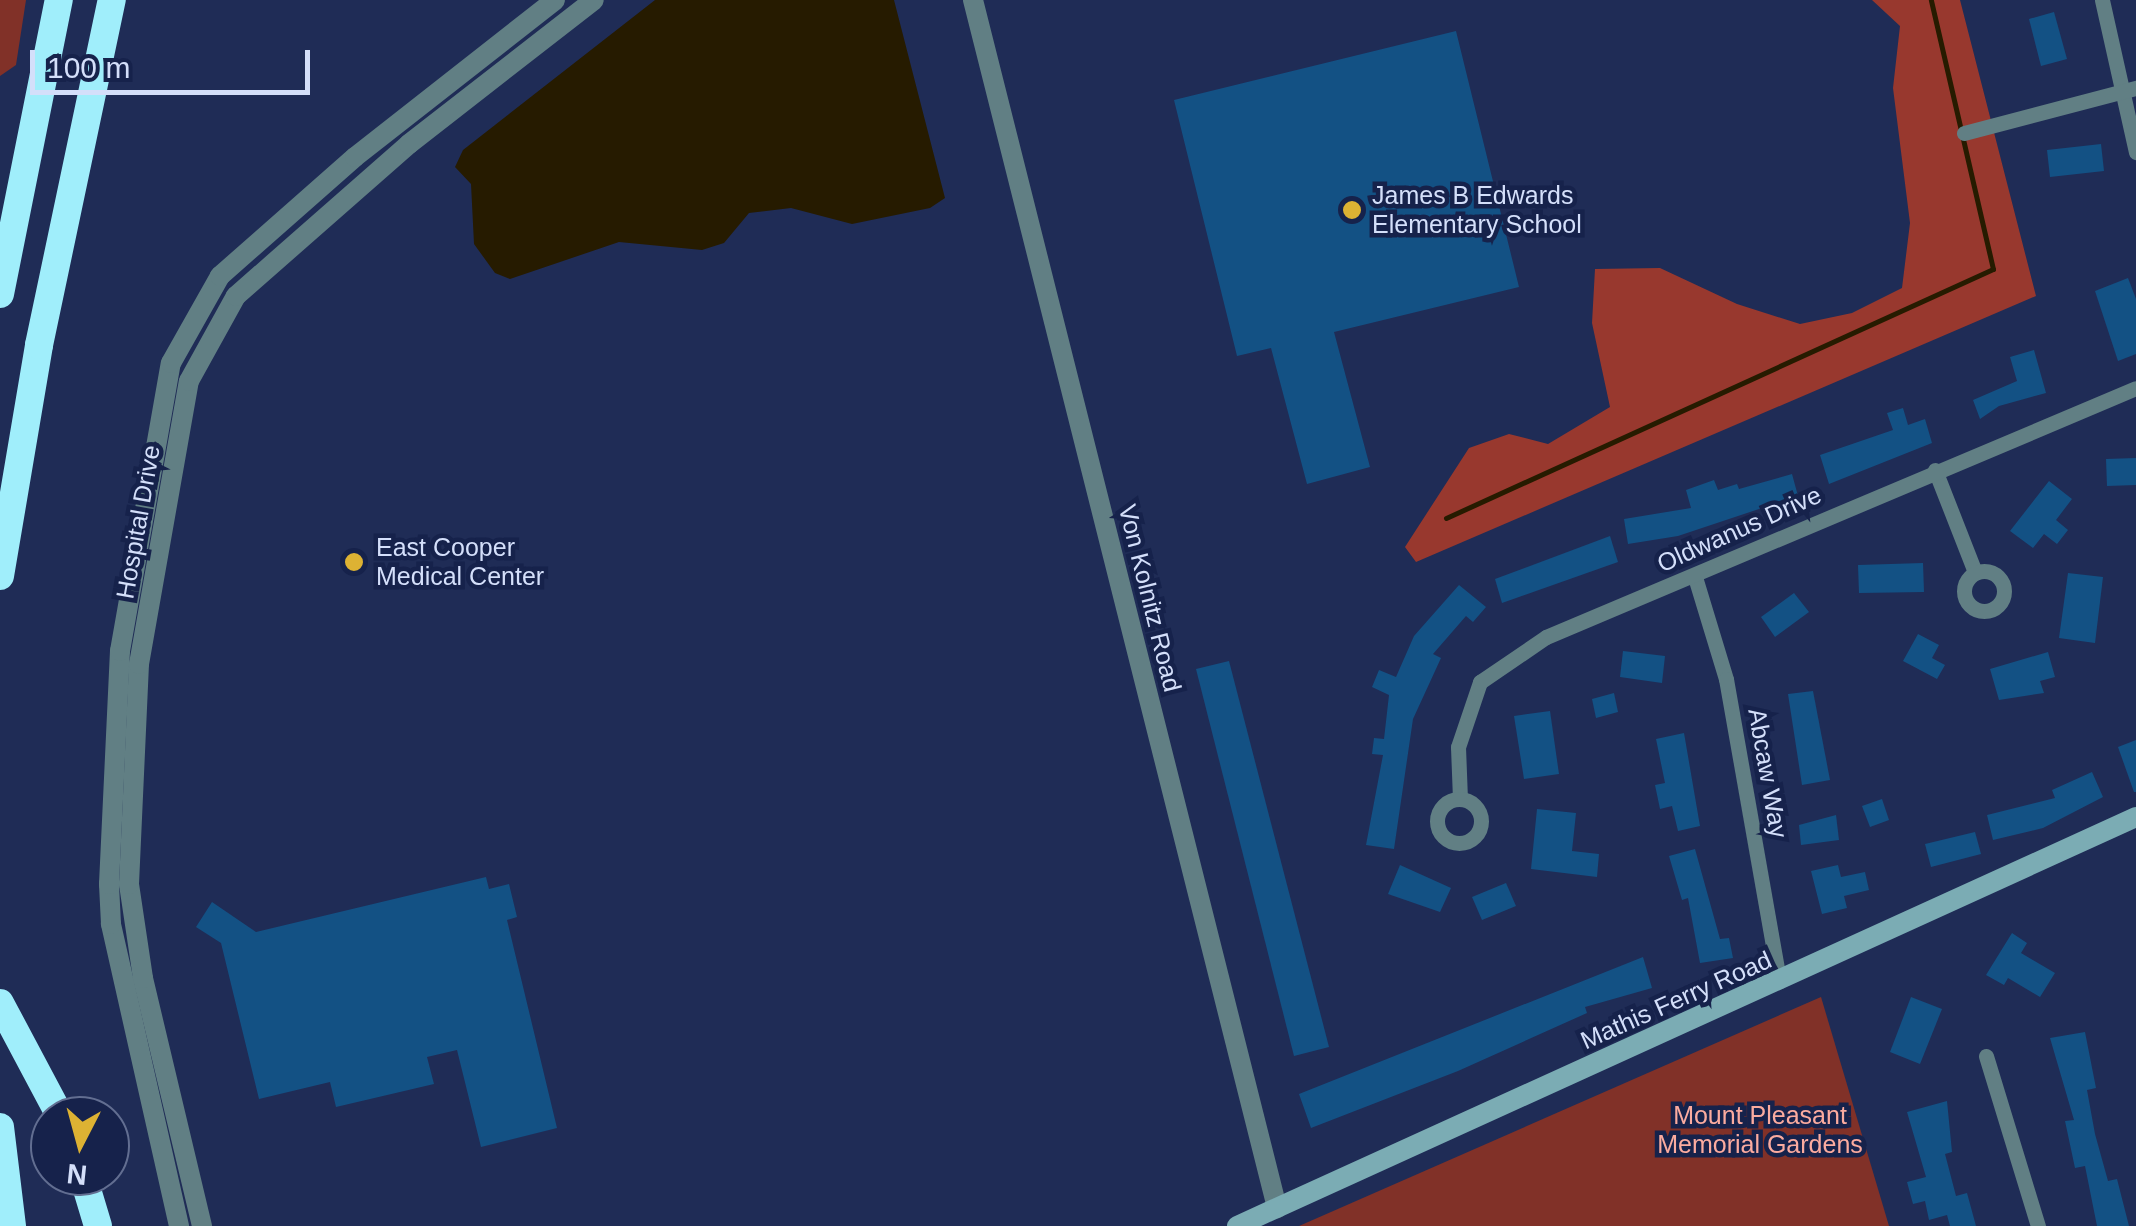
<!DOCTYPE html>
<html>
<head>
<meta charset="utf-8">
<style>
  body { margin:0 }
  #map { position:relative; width:2136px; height:1226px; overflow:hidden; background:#1f2c56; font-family:Helvetica,sans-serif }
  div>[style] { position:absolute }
  .green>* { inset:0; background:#813128 }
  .forest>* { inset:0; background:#98382e }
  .water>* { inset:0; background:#261b00 }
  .stream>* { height:5px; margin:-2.5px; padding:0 2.5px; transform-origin:2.5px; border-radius:2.5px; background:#261b00 }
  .building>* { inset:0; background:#135184 }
  .minor>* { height:15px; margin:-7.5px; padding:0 7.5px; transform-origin:7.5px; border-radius:7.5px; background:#617f84 }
  .minor>.ring { margin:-7.5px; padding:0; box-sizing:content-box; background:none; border:15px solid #617f84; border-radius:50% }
  .tertiary>* { height:20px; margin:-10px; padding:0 10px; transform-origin:10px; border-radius:10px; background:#617f84 }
  .secondary>* { height:20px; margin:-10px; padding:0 10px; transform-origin:10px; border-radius:10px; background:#7bacb4 }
  .motorway>* { height:28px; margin:-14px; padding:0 14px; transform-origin:14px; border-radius:14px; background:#a0eefb }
  .dots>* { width:28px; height:28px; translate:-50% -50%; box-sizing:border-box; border:5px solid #16224b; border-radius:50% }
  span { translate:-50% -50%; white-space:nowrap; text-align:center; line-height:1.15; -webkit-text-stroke:9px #16224b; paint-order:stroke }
  .poi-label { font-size:25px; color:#d4dffa }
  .left { translate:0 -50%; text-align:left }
  .street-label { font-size:25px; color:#d4dffa }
  .park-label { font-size:25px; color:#fbab9f }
  .north { position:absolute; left:30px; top:1096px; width:100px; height:100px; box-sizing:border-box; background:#16224b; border:2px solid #626e91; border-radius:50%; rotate:186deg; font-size:28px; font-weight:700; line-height:40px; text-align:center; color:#d4dffa }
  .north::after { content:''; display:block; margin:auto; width:35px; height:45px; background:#ddb233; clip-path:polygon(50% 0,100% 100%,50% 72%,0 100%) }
  .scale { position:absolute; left:30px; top:50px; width:280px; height:45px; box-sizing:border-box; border:5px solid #d4dffa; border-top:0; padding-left:12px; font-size:30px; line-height:35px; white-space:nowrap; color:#d4dffa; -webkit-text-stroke:8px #16224b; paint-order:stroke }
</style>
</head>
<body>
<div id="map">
  <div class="green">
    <div style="clip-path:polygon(0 0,26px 0,16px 65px,0 76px)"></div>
    <div style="clip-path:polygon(1821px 997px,1889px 1226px,1299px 1226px)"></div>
  </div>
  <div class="forest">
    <div style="clip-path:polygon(1872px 0,1960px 0,2036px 296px,1416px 562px,1405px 547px,1469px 448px,1509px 434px,1548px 444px,1610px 407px,1592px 323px,1595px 269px,1660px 268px,1737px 304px,1800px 324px,1852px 313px,1902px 288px,1910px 223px,1893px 88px,1900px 26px)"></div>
  </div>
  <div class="water">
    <div style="clip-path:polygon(655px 0,894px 0,945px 198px,930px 208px,852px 224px,791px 208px,749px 213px,724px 243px,702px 250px,619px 242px,510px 279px,495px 273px,474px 244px,471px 184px,455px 167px,463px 150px)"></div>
  </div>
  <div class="stream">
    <div style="left:1446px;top:518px;width:601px;rotate:-24.48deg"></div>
    <div style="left:1993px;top:269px;width:276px;rotate:-103deg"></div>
  </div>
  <div class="building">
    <div style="clip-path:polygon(2054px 12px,2067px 59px,2041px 66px,2029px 19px)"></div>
    <div style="clip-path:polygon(1456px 31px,1519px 287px,1334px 332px,1370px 467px,1307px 484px,1271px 348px,1237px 356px,1174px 100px)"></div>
    <div style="clip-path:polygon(2101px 144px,2104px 171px,2050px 177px,2047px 150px)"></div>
    <div style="clip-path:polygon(2128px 278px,2136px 299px,2136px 354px,2118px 361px,2095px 291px)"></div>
    <div style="clip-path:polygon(2034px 350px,2046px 393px,1999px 406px,1980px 419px,1973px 400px,2017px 381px,2010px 357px)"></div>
    <div style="clip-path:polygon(1903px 408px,1908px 425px,1925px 419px,1932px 443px,1829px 484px,1820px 455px,1893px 430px,1887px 413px)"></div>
    <div style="clip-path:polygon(2136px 458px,2136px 485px,2107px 486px,2106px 459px)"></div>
    <div style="clip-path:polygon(1792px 474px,1798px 496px,1678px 536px,1628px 544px,1624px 519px,1691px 508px,1686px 490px,1714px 480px,1718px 490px,1737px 484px,1739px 489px)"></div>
    <div style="clip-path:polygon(2049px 481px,2072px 499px,2056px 520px,2068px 530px,2057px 544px,2044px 534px,2033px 548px,2010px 531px)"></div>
    <div style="clip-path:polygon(1610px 536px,1618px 562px,1502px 603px,1495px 579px)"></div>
    <div style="clip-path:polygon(1923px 563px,1924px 592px,1859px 593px,1858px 565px)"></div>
    <div style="clip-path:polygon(2068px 573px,2103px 577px,2095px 643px,2059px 638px)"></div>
    <div style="clip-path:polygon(1459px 585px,1486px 607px,1473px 622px,1466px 616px,1433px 654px,1441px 658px,1413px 719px,1394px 849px,1366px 845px,1383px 755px,1372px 754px,1374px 738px,1384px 739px,1389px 695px,1372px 687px,1379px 670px,1396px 677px,1414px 636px)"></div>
    <div style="clip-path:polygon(1794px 593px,1809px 612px,1775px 637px,1761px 617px)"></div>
    <div style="clip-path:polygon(1918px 634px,1939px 645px,1932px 658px,1945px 665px,1937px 679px,1903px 661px)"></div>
    <div style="clip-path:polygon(1623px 651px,1665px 656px,1662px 683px,1620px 677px)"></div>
    <div style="clip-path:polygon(2048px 652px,2055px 677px,2040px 681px,2044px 693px,1999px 700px,1990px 669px)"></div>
    <div style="clip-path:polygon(1229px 661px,1329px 1047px,1294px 1056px,1196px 669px)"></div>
    <div style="clip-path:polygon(1813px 691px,1830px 780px,1802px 785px,1788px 694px)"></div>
    <div style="clip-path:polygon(1614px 693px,1618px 712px,1596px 718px,1592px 699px)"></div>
    <div style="clip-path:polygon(1550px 711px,1559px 774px,1524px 779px,1514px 716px)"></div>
    <div style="clip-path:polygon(1684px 733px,1700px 826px,1678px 831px,1672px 806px,1660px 809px,1655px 785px,1665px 783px,1656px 739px)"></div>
    <div style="clip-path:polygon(2136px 740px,2136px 792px,2134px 792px,2118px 747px)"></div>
    <div style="clip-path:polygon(2092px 772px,2103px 797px,2043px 828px,1993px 840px,1987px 815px,2055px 798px,2052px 790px)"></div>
    <div style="clip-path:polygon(1882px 799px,1889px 820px,1870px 827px,1862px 806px)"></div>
    <div style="clip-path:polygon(1537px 809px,1576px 813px,1572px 851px,1599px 854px,1597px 877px,1531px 869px)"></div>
    <div style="clip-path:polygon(1836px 815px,1839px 840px,1801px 845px,1799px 825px)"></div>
    <div style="clip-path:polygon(1975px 832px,1981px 854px,1931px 867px,1925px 844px)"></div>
    <div style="clip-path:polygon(1695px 849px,1720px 939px,1729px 938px,1733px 958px,1700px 963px,1688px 898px,1682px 900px,1669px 856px)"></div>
    <div style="clip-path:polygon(1400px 865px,1451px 888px,1440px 912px,1388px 894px)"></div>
    <div style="clip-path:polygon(1838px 865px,1841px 877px,1865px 872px,1869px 890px,1844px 896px,1847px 908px,1822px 914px,1811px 871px)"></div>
    <div style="clip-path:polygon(486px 877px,489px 889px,509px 884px,517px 917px,507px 920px,557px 1128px,481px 1147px,457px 1050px,427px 1057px,434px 1084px,336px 1107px,330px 1082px,259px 1099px,221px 943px,196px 927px,212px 902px,256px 932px)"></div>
    <div style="clip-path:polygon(1506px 883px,1516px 906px,1482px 920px,1472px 897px)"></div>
    <div style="clip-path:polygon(2012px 933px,2027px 943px,2021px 953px,2055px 973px,2040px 997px,2008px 978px,2004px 985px,1986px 975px)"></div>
    <div style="clip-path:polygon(1643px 957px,1652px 988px,1585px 1007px,1587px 1013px,1458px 1071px,1311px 1128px,1299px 1094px)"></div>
    <div style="clip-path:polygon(1911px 997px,1942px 1009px,1920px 1064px,1890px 1052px)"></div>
    <div style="clip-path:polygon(2085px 1032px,2096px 1088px,2087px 1090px,2095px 1134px,2108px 1181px,2117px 1179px,2129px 1226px,2097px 1226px,2085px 1166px,2075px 1168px,2065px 1121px,2074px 1120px,2050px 1038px)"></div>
    <div style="clip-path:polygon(1947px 1101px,1952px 1152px,1945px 1154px,1956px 1196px,1967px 1193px,1976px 1226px,1950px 1226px,1947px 1215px,1929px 1220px,1925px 1201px,1913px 1204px,1907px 1182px,1926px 1177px,1907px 1112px)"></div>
  </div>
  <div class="minor">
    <div style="left:2102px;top:0;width:156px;rotate:77.4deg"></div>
    <div style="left:1964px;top:133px;width:178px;rotate:-14.7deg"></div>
    <div style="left:1935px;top:470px;width:110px;rotate:68.6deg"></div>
    <div class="ring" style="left:1964px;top:571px;width:25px;height:25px"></div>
    <div style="left:1695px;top:577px;width:107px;rotate:73.1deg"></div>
    <div style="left:1726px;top:679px;width:307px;rotate:80deg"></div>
    <div style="left:1460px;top:799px;width:52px;rotate:-92.2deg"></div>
    <div style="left:1458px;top:747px;width:69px;rotate:-71.3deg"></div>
    <div style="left:1480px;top:682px;width:80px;rotate:-34.3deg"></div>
    <div style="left:1546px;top:637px;width:640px;rotate:-22.88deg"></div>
    <div class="ring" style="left:1437px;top:799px;width:29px;height:29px"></div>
    <div style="left:1986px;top:1056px;width:178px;rotate:73deg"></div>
  </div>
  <div class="tertiary">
    <div style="left:973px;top:0;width:1246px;rotate:75.87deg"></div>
    <div style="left:179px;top:1226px;width:310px;rotate:-102.7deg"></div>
    <div style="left:111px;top:924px;width:40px;rotate:-92.9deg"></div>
    <div style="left:109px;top:884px;width:233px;rotate:-87.3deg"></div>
    <div style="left:120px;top:651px;width:292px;rotate:-80deg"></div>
    <div style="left:171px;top:363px;width:100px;rotate:-60.6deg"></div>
    <div style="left:220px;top:276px;width:180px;rotate:-41.4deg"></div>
    <div style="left:355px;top:157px;width:254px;rotate:-38.1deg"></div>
    <div style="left:202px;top:1226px;width:255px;rotate:-103.4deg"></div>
    <div style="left:143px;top:978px;width:95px;rotate:-98.5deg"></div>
    <div style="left:129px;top:884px;width:220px;rotate:-87.4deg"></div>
    <div style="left:139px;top:664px;width:287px;rotate:-80deg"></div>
    <div style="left:189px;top:381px;width:97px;rotate:-61.1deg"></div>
    <div style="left:236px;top:296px;width:230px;rotate:-41.3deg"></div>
    <div style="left:409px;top:144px;width:234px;rotate:-37.9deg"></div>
  </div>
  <div class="secondary">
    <div style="left:1237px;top:1226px;width:988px;rotate:-24.46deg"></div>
  </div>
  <div class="motorway">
    <div style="left:0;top:294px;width:300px;rotate:-78.7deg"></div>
    <div style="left:0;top:576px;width:234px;rotate:-80.4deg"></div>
    <div style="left:39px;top:345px;width:353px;rotate:-78.1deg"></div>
    <div style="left:0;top:1003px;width:128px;rotate:62deg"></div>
    <div style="left:0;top:1127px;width:100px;rotate:83.1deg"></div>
    <div style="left:83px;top:1176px;width:52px;rotate:73.3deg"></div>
  </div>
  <div class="dots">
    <div style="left:1352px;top:210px;background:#ddb233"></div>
    <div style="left:354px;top:562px;background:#ddb233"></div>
  </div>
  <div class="poi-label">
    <span class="left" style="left:1372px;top:210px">James B Edwards<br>Elementary School</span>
    <span class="left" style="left:376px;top:562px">East Cooper<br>Medical Center</span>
  </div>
  <div class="street-label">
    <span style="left:138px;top:522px;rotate:-80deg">Hospital Drive</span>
    <span style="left:1739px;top:529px;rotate:-24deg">Oldwanus Drive</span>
    <span style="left:1150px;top:598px;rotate:76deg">Von Kolnitz Road</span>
    <span style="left:1768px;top:773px;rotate:80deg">Abcaw Way</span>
    <span style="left:1676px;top:1000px;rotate:-24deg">Mathis Ferry Road</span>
  </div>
  <div class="park-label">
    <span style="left:1760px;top:1130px">Mount Pleasant<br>Memorial Gardens</span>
  </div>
  <div class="north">N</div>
  <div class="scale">100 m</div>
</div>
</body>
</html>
